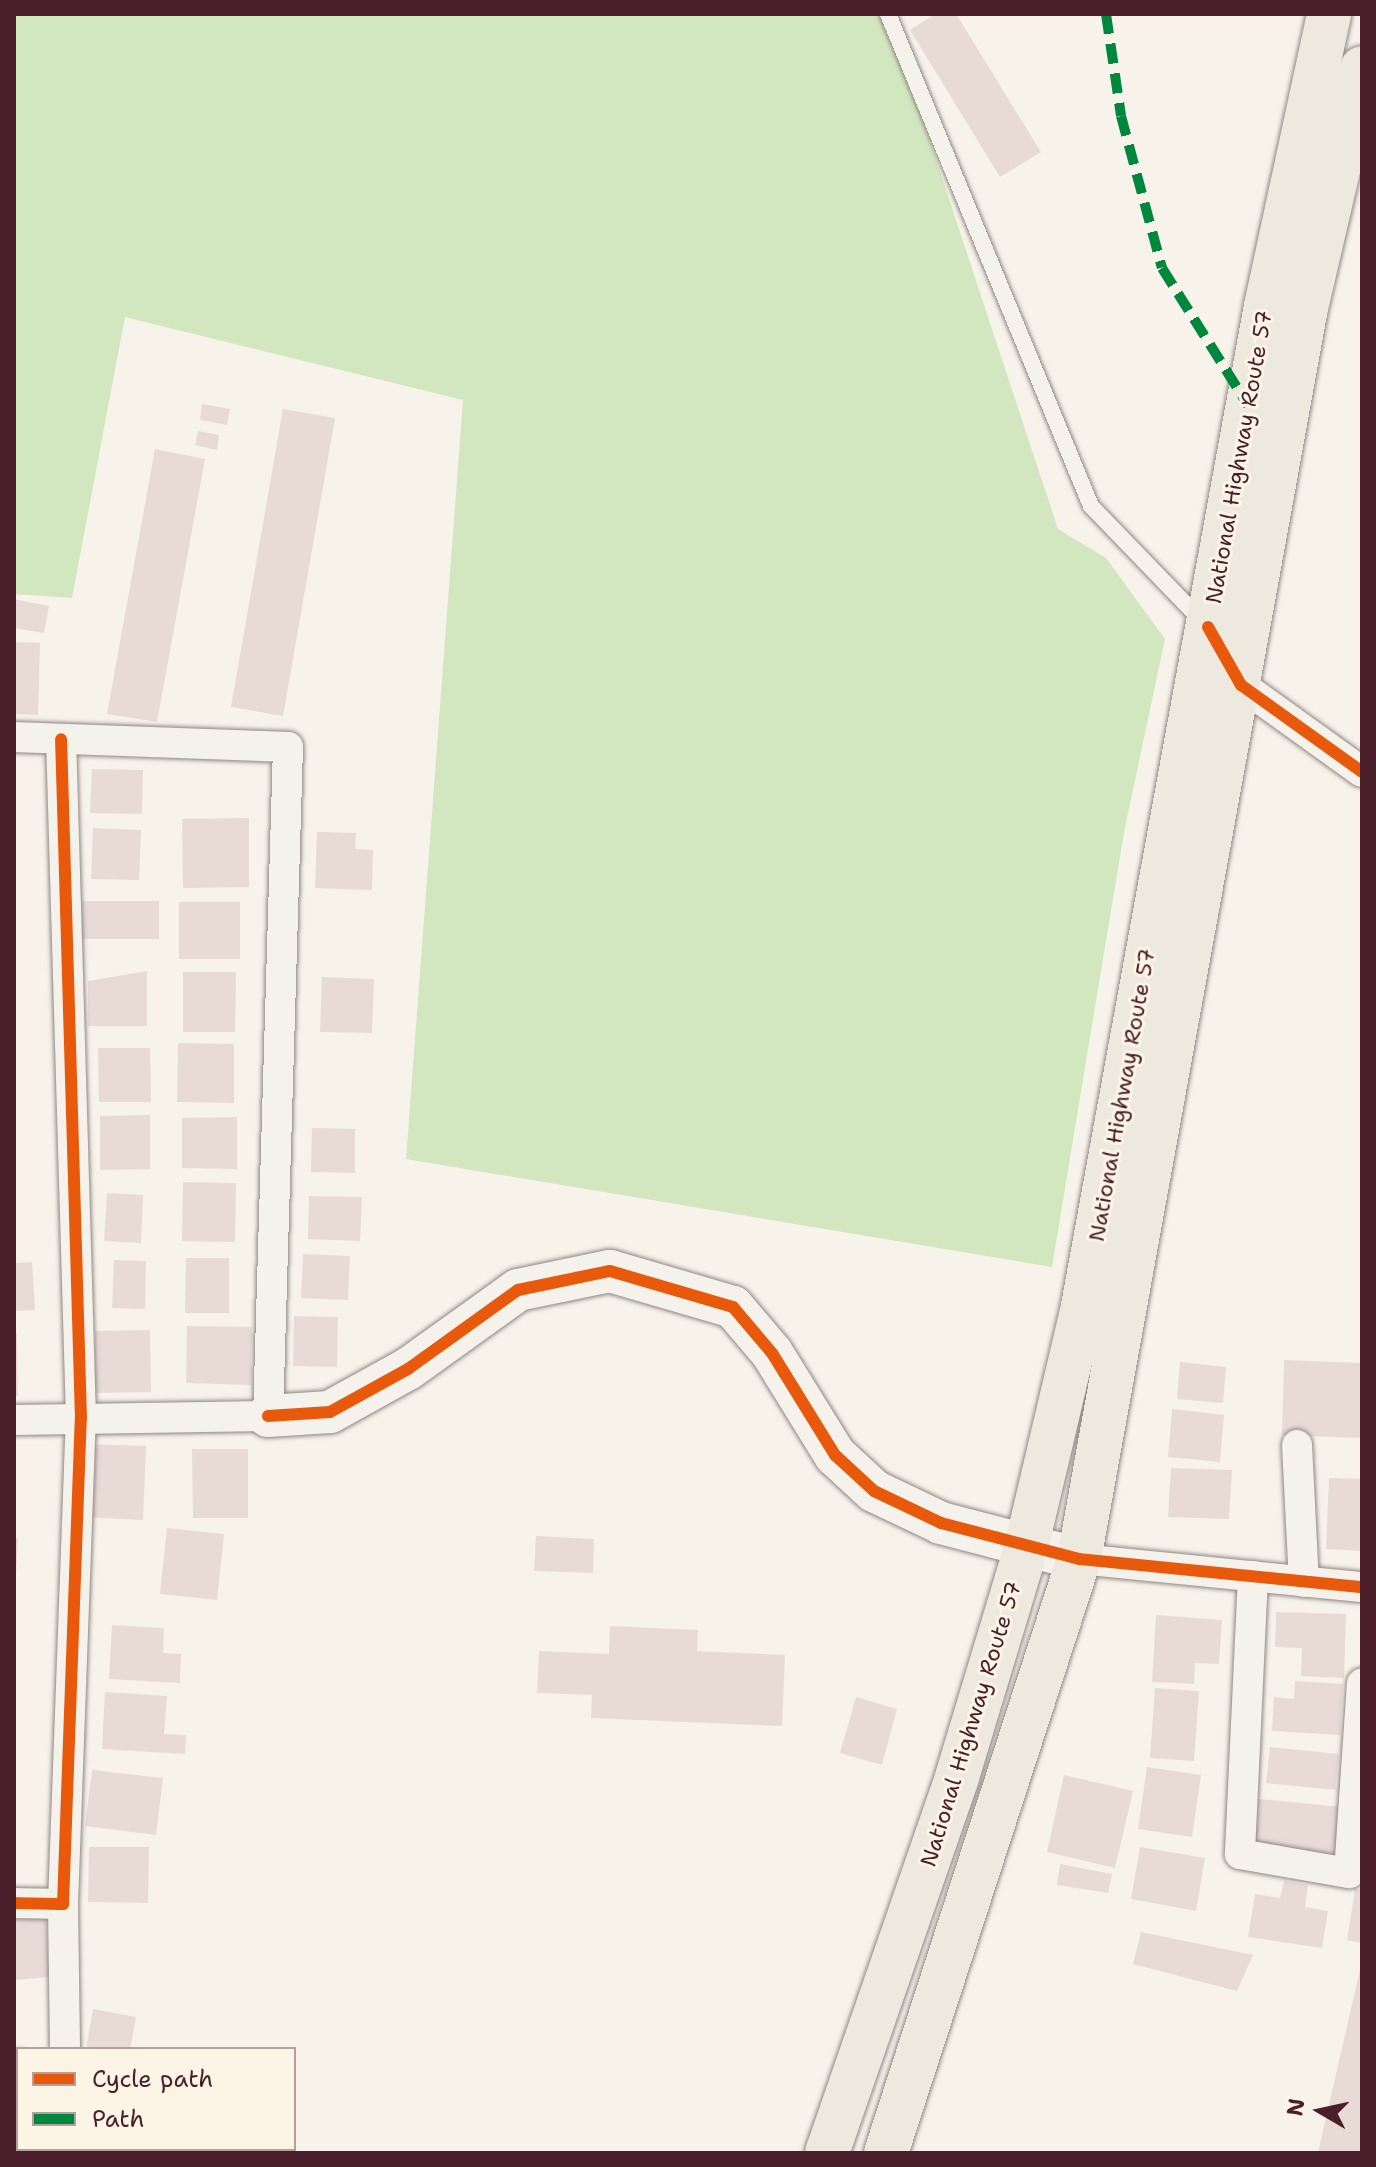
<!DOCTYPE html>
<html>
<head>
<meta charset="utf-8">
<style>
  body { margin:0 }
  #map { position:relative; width:1376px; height:2167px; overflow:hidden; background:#f7f3ea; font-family:"Shantell Sans",sans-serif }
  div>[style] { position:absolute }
  .green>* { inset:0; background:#d2e7bf }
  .building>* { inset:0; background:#e8dbd6 }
  .roads { filter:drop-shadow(0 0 2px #908684) drop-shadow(0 0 2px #908684) }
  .lane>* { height:16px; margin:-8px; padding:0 8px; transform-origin:8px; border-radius:8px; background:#f5f2ec }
  .street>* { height:30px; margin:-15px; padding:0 15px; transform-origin:15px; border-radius:15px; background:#f5f2ec }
  .secondary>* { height:42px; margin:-21px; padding:0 21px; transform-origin:21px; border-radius:21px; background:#f5f2ec }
  .highway>* { height:44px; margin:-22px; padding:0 22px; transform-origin:22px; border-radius:22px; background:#eee9df }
  .quiet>* { height:10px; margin-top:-5px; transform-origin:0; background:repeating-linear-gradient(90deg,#00873e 0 20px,transparent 0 30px) }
  .cycleway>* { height:12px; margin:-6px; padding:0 6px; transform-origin:6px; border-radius:6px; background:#e8590c }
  span { translate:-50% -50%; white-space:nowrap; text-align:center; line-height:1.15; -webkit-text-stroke:6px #fcf5e5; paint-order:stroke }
  .street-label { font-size:22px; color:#4a1f2b }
  .frame { position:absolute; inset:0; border:16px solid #4a1f2b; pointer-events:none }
  .legend { position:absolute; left:16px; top:2047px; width:280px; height:104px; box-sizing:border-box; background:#fcf5e5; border:2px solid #b59f9b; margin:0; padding:10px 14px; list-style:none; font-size:24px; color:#4a1f2b }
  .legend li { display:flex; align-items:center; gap:16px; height:40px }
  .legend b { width:40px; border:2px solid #b59f9b }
  .north { position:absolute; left:1280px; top:2071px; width:80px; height:80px; -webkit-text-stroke:6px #fcf5e5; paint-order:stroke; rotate:279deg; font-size:22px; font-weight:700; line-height:32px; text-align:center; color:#4a1f2b }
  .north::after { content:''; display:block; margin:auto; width:28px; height:36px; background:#4a1f2b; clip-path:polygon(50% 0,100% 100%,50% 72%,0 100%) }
</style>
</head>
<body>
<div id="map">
  <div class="green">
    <div style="clip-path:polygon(14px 14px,888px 14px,1058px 529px,1106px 558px,1165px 639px,1124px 832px,1052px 1267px,406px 1159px,463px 400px,125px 317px,72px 598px,14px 594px)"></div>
  </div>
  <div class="building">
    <div style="clip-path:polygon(935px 14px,956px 14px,1041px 152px,1000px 177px,910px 30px)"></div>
    <div style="clip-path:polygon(202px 404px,230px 409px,227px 425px,200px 420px)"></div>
    <div style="clip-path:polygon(283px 409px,335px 418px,283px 716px,231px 707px)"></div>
    <div style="clip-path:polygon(198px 431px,219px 435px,217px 450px,195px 445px)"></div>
    <div style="clip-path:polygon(155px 449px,205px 459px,157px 722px,107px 714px)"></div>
    <div style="clip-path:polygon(14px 599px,49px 606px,44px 633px,14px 628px)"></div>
    <div style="clip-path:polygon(14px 642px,40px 643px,38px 715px,14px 714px)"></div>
    <div style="clip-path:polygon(92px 769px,143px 770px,142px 814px,90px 813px)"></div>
    <div style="clip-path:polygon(249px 818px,249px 887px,183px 888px,182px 819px)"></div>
    <div style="clip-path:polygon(93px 828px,141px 830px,139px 880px,91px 879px)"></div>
    <div style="clip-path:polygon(317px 832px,356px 833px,355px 849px,373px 850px,372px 890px,315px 888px)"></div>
    <div style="clip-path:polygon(82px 901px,159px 901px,159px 939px,82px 939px)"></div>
    <div style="clip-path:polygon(179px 902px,240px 902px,240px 959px,179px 959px)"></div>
    <div style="clip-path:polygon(147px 971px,147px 1026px,88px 1026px,88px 981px)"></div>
    <div style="clip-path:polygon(183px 972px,236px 972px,235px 1032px,183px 1032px)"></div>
    <div style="clip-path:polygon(322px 977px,374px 979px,372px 1033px,320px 1032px)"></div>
    <div style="clip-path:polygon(178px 1043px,234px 1044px,234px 1103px,177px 1102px)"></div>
    <div style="clip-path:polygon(98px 1048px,150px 1048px,151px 1102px,99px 1102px)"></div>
    <div style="clip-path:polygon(150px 1115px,150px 1169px,100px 1170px,100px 1116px)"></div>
    <div style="clip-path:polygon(237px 1117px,237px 1169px,182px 1168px,182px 1118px)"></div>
    <div style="clip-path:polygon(312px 1128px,355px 1129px,355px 1173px,311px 1172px)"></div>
    <div style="clip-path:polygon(183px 1182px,236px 1183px,235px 1242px,182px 1241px)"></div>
    <div style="clip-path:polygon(107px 1193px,143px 1195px,141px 1243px,104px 1241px)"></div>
    <div style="clip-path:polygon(309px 1196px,362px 1197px,360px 1241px,308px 1239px)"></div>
    <div style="clip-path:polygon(303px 1254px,350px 1256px,348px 1300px,301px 1298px)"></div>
    <div style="clip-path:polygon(186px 1258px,229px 1258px,229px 1313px,185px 1313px)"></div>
    <div style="clip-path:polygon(114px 1260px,146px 1261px,145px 1309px,112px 1308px)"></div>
    <div style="clip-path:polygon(32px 1262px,35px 1310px,14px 1311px,14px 1263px)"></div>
    <div style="clip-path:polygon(294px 1316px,338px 1317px,337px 1367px,293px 1366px)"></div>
    <div style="clip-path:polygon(187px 1326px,252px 1327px,251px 1385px,186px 1383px)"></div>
    <div style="clip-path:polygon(150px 1330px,151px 1392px,95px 1393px,95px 1331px)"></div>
    <div style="clip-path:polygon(14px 1333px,17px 1333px,18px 1396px,14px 1396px)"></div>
    <div style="clip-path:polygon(1284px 1360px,1362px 1363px,1362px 1438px,1282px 1435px)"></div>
    <div style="clip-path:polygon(1180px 1362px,1226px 1367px,1223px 1403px,1177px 1399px)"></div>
    <div style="clip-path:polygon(1172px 1409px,1224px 1415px,1220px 1462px,1168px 1457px)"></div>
    <div style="clip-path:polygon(87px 1444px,146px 1446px,143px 1520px,83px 1517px)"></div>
    <div style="clip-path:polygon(192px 1449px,248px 1449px,248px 1518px,193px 1518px)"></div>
    <div style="clip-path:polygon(1171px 1468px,1232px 1470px,1229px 1519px,1168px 1517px)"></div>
    <div style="clip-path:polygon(1329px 1478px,1362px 1479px,1362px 1551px,1326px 1549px)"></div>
    <div style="clip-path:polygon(167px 1528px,224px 1534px,217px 1600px,160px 1594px)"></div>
    <div style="clip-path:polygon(536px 1536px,594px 1539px,593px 1573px,534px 1571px)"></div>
    <div style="clip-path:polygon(14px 1538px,18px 1538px,16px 1576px,14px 1576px)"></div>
    <div style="clip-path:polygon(1276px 1612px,1346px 1614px,1344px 1678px,1301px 1676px,1302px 1648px,1275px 1647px)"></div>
    <div style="clip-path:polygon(1156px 1615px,1222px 1620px,1219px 1664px,1195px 1663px,1194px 1684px,1152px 1682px)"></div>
    <div style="clip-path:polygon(112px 1625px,164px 1628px,163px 1653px,181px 1654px,180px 1683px,109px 1679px)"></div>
    <div style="clip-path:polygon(610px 1626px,698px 1630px,697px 1651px,785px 1655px,782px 1726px,591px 1718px,592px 1695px,537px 1693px,539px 1651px,609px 1654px)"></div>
    <div style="clip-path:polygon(1295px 1681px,1343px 1684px,1340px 1735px,1272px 1731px,1274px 1697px,1294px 1699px)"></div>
    <div style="clip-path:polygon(1155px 1688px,1199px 1691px,1194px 1761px,1150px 1758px)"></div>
    <div style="clip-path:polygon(105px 1692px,167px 1696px,164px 1734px,186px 1735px,185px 1754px,102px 1749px)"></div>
    <div style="clip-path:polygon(856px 1697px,897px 1709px,882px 1765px,840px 1753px)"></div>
    <div style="clip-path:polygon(1270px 1747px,1339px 1754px,1335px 1790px,1266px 1783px)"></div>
    <div style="clip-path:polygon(1147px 1767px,1201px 1775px,1192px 1837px,1138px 1829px)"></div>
    <div style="clip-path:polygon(92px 1770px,163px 1778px,156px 1835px,85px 1826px)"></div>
    <div style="clip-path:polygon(1064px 1775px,1133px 1791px,1115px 1868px,1047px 1852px)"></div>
    <div style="clip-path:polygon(1259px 1799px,1341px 1807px,1336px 1861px,1254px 1852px)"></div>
    <div style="clip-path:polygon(89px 1847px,149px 1847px,148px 1903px,88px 1902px)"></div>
    <div style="clip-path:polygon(1140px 1847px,1205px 1858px,1196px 1911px,1131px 1899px)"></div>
    <div style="clip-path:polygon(1060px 1864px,1112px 1874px,1108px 1893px,1057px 1885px)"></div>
    <div style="clip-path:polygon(1284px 1881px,1308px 1885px,1305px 1907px,1328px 1911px,1322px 1948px,1248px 1937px,1255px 1894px,1280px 1898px)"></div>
    <div style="clip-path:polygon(1355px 1889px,1362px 1890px,1362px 1943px,1347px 1940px)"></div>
    <div style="clip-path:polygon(46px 1917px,49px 1977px,14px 1980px,14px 1919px)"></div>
    <div style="clip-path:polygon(1141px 1932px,1253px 1955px,1237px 1991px,1133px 1964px)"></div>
    <div style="clip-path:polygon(1361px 1965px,1362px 2153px,1318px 2153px)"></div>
    <div style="clip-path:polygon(93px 2009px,136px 2017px,130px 2049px,86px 2049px)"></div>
    <div style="clip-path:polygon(69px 2149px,121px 2149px,67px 2153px)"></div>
  </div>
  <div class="roads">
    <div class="lane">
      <div style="left:888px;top:14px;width:532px;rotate:67.58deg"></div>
      <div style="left:1091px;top:506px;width:163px;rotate:46deg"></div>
    </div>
    <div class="street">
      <div style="left:1230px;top:667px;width:21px;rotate:59deg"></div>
      <div style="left:1241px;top:685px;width:149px;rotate:35.7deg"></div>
      <div style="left:14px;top:737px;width:274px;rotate:2.1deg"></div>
      <div style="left:288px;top:747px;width:669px;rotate:91.71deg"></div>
      <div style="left:268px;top:1416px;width:254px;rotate:179.1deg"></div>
      <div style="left:1297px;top:1445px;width:137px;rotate:87.1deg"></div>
      <div style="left:1079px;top:1559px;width:284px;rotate:5.7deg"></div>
      <div style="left:1253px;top:1576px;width:278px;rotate:92.7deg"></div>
      <div style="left:1240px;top:1854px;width:111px;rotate:9.9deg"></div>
      <div style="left:1349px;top:1873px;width:190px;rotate:-86.1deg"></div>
      <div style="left:14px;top:1903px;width:49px;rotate:1.2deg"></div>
      <div style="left:63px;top:1904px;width:485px;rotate:-87.9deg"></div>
      <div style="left:81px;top:1419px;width:680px;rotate:-91.68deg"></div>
      <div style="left:63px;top:1904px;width:145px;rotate:89.2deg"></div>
      <div style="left:14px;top:2065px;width:4px"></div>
      <div style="left:43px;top:2153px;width:4px;rotate:-76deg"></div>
    </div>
    <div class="secondary">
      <div style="left:268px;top:1416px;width:62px;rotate:-3.7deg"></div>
      <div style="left:330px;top:1412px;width:89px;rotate:-28.9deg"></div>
      <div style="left:408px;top:1369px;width:135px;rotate:-35.7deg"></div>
      <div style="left:518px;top:1290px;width:94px;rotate:-11.7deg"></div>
      <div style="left:610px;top:1271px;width:128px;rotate:16.3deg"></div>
      <div style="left:733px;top:1307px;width:60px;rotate:49.7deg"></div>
      <div style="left:772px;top:1353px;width:120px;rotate:58.3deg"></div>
      <div style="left:835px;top:1455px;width:53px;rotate:42.7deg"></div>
      <div style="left:874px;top:1491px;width:74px;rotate:25.5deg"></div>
      <div style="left:941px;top:1523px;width:143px;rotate:14.6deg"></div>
    </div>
    <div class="highway">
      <div style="left:827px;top:2153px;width:398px;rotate:-70.9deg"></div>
      <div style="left:957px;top:1777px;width:239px;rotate:-73.2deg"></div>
      <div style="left:1026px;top:1548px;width:249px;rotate:-76.7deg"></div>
      <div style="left:1083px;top:1306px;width:1017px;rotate:-79.63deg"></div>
      <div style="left:1266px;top:306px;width:299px;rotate:-77.8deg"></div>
      <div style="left:886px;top:2153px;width:625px;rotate:-72deg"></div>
      <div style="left:1079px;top:1559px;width:1271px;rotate:-79.72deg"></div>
      <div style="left:1306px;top:308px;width:246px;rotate:-76.9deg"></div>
    </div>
  </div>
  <div class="quiet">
    <div style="left:1106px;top:14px;width:103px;rotate:81.6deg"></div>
    <div style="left:1121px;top:116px;width:157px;rotate:74.9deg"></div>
    <div style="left:1162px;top:268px;width:162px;rotate:57.9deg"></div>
  </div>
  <div class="cycleway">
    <div style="left:1208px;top:627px;width:67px;rotate:60.4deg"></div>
    <div style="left:1241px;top:685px;width:149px;rotate:35.7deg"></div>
    <div style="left:268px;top:1416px;width:62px;rotate:-3.7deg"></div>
    <div style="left:330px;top:1412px;width:89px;rotate:-28.9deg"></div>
    <div style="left:408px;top:1369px;width:135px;rotate:-35.7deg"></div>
    <div style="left:518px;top:1290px;width:94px;rotate:-11.7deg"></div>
    <div style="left:610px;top:1271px;width:128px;rotate:16.3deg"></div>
    <div style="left:733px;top:1307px;width:60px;rotate:49.7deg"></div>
    <div style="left:772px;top:1353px;width:120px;rotate:58.3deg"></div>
    <div style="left:835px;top:1455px;width:53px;rotate:42.7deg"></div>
    <div style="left:874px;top:1491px;width:74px;rotate:25.5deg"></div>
    <div style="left:941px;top:1523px;width:143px;rotate:14.6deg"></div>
    <div style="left:1079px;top:1559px;width:284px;rotate:5.7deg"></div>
    <div style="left:14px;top:1903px;width:49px;rotate:1.2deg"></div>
    <div style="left:63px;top:1904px;width:485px;rotate:-87.9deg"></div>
    <div style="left:81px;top:1419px;width:680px;rotate:-91.68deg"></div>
  </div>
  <div class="street-label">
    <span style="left:1239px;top:457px;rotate:-80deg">National Highway Route 57</span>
    <span style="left:1122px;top:1095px;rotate:-80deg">National Highway Route 57</span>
    <span style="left:971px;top:1724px;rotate:-73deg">National Highway Route 57</span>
  </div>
  <div class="frame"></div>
  <ul class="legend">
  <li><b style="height:10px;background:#e8590c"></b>Cycle path</li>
  <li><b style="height:10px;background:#00873e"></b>Path</li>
  </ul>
  <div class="north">N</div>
</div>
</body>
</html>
